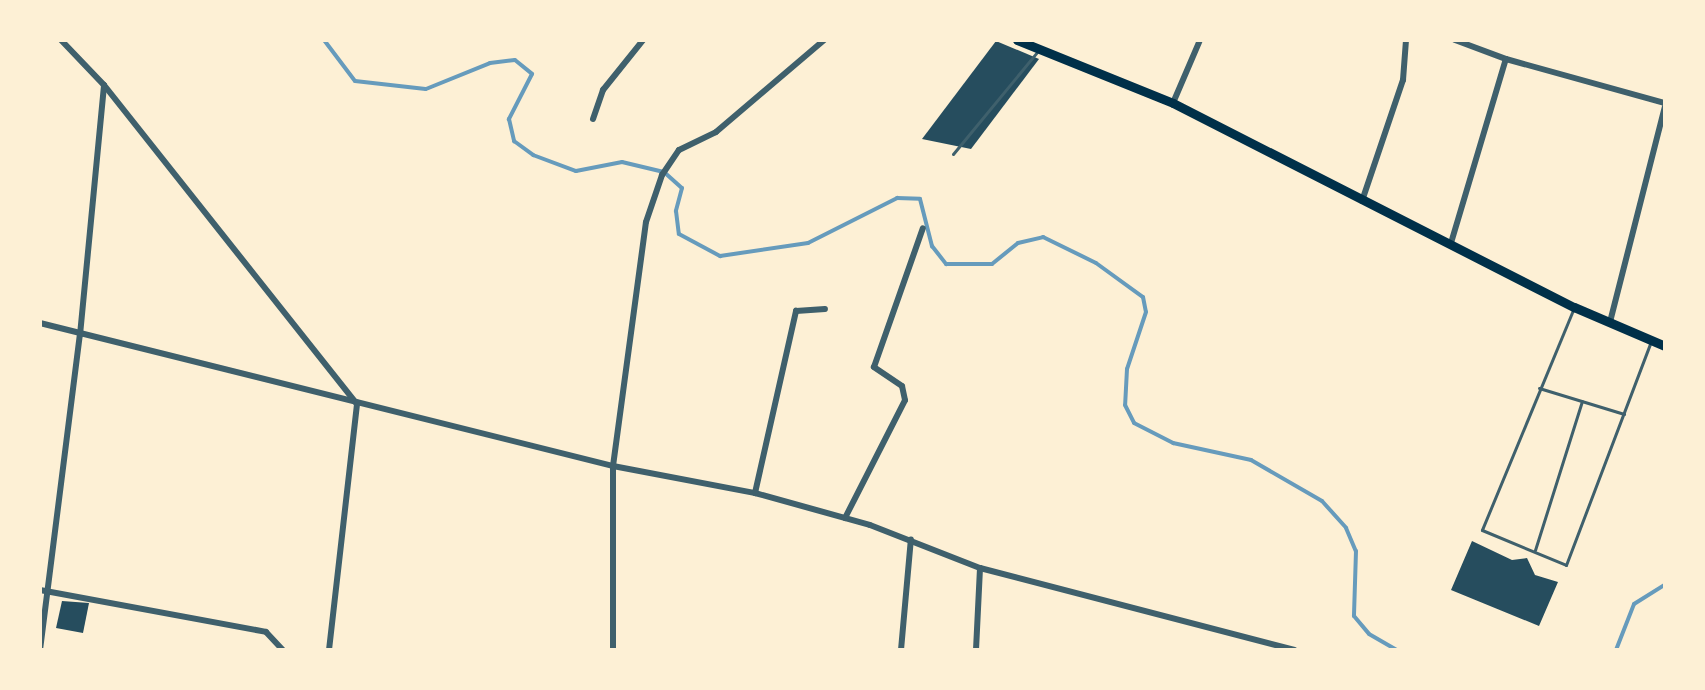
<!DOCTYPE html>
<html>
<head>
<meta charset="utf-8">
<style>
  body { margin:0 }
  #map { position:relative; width:1705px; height:690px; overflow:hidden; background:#fdf0d5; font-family:"Archivo Narrow",sans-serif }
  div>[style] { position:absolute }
  .stream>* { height:4px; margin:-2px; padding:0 2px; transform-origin:2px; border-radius:2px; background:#669bbc }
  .building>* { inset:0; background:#264d5e }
  .service>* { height:3px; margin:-1.5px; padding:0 1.5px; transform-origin:1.5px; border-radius:1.5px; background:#3f606c }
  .minor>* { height:6px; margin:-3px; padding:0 3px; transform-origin:3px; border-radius:3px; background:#3f606c }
  .primary>* { height:9px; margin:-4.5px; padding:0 4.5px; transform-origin:4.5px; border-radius:4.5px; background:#003049 }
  span { translate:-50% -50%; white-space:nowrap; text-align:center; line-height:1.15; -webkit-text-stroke:6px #fdf0d5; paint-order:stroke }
  .frame { position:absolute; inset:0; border:42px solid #fdf0d5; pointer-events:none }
</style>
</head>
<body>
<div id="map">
  <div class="stream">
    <div style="left:324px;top:40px;width:51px;rotate:52.9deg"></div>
    <div style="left:355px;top:81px;width:71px;rotate:6.4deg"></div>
    <div style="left:426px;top:89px;width:69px;rotate:-22.1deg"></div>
    <div style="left:490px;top:63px;width:25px;rotate:-7deg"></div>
    <div style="left:515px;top:60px;width:22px;rotate:39deg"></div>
    <div style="left:532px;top:74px;width:51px;rotate:117.1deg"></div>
    <div style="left:509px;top:119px;width:23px;rotate:77deg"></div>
    <div style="left:514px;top:141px;width:24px;rotate:36deg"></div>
    <div style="left:533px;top:155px;width:46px;rotate:20.4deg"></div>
    <div style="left:576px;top:171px;width:47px;rotate:-11.1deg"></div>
    <div style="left:622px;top:162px;width:43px;rotate:13.4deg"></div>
    <div style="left:664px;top:172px;width:24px;rotate:42deg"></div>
    <div style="left:682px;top:188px;width:24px;rotate:105deg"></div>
    <div style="left:676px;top:211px;width:23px;rotate:83deg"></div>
    <div style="left:679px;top:234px;width:47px;rotate:28.2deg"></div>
    <div style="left:720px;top:256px;width:89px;rotate:-8.4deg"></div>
    <div style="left:808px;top:243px;width:100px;rotate:-26.8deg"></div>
    <div style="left:897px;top:198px;width:23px;rotate:2deg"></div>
    <div style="left:920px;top:199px;width:49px;rotate:75.7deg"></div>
    <div style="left:932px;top:246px;width:23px;rotate:52deg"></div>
    <div style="left:946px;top:264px;width:46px"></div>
    <div style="left:992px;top:264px;width:33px;rotate:-39deg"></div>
    <div style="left:1018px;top:243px;width:26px;rotate:-13deg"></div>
    <div style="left:1043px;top:237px;width:59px;rotate:26.1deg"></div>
    <div style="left:1096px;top:263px;width:58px;rotate:35.9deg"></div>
    <div style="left:1143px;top:297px;width:15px;rotate:79deg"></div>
    <div style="left:1146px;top:312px;width:60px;rotate:108.4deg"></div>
    <div style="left:1127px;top:369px;width:36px;rotate:93deg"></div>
    <div style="left:1125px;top:405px;width:20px;rotate:63deg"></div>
    <div style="left:1134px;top:423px;width:44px;rotate:27.1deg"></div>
    <div style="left:1173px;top:443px;width:80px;rotate:12.3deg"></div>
    <div style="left:1251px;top:460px;width:82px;rotate:30deg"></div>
    <div style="left:1322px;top:501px;width:36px;rotate:48deg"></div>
    <div style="left:1346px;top:528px;width:25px;rotate:67deg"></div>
    <div style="left:1356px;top:551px;width:65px;rotate:91.8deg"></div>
    <div style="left:1354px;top:616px;width:23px;rotate:50deg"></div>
    <div style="left:1369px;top:634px;width:32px;rotate:30deg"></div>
    <div style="left:1464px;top:650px;width:52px"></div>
    <div style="left:1616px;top:650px;width:49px;rotate:-68.6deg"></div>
    <div style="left:1634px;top:604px;width:36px;rotate:-32deg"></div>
  </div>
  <div class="building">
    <div style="clip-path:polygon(996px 41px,1039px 59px,971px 149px,922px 139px)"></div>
    <div style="clip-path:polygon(1472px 541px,1512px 560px,1527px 558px,1535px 575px,1558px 582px,1539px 626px,1451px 590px)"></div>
    <div style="clip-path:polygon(62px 601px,89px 603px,83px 633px,56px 628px)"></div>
  </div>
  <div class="service">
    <div style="left:953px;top:154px;width:132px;rotate:-50.5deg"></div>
    <div style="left:1573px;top:310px;width:238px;rotate:112.5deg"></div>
    <div style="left:1482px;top:530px;width:91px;rotate:22.6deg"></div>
    <div style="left:1566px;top:565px;width:240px;rotate:-69.2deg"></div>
    <div style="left:1539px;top:388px;width:89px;rotate:17deg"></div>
    <div style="left:1535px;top:550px;width:156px;rotate:-72.5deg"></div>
  </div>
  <div class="minor">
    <div style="left:61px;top:40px;width:62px;rotate:46.3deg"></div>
    <div style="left:104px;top:85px;width:406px;rotate:51.6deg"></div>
    <div style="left:1455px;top:40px;width:54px;rotate:20.4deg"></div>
    <div style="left:1506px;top:59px;width:165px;rotate:15.5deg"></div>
    <div style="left:1173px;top:103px;width:69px;rotate:-66.8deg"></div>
    <div style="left:593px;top:119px;width:31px;rotate:-71deg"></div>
    <div style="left:603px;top:90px;width:64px;rotate:-51.3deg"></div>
    <div style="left:1362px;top:201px;width:128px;rotate:-71.3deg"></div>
    <div style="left:1403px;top:80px;width:40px;rotate:-85.7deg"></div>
    <div style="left:1451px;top:243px;width:192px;rotate:-73.4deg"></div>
    <div style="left:1610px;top:322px;width:222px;rotate:-75.7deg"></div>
    <div style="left:40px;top:323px;width:591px;rotate:14.01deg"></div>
    <div style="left:613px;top:466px;width:145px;rotate:10.8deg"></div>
    <div style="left:755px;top:493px;width:119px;rotate:15.5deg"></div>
    <div style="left:870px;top:525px;width:118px;rotate:21.4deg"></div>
    <div style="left:980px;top:568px;width:325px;rotate:14.6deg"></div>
    <div style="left:755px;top:493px;width:187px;rotate:-77.3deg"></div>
    <div style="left:796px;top:311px;width:29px;rotate:-4deg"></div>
    <div style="left:845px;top:518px;width:132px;rotate:-63deg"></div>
    <div style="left:905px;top:400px;width:14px;rotate:-102deg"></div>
    <div style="left:902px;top:386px;width:34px;rotate:-146deg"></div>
    <div style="left:874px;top:367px;width:147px;rotate:-70.6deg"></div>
    <div style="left:40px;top:590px;width:230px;rotate:10.5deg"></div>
    <div style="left:266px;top:632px;width:25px;rotate:47deg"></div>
    <div style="left:40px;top:650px;width:318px;rotate:-82.8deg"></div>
    <div style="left:80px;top:335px;width:251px;rotate:-84.5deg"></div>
    <div style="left:329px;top:650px;width:249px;rotate:-83.5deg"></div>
    <div style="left:613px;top:650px;width:184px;rotate:-90deg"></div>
    <div style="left:613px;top:466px;width:246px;rotate:-82.3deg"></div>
    <div style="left:646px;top:222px;width:50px;rotate:-71.2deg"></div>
    <div style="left:662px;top:175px;width:30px;rotate:-56deg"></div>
    <div style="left:679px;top:150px;width:41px;rotate:-25.9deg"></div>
    <div style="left:716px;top:132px;width:142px;rotate:-40.4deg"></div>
    <div style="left:901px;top:650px;width:111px;rotate:-84.9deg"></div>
    <div style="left:976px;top:650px;width:82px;rotate:-87.2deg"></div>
  </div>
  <div class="primary">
    <div style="left:1017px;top:40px;width:168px;rotate:22deg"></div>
    <div style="left:1173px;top:103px;width:450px;rotate:27deg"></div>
    <div style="left:1574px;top:307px;width:99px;rotate:23.2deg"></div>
  </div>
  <div class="frame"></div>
</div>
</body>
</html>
